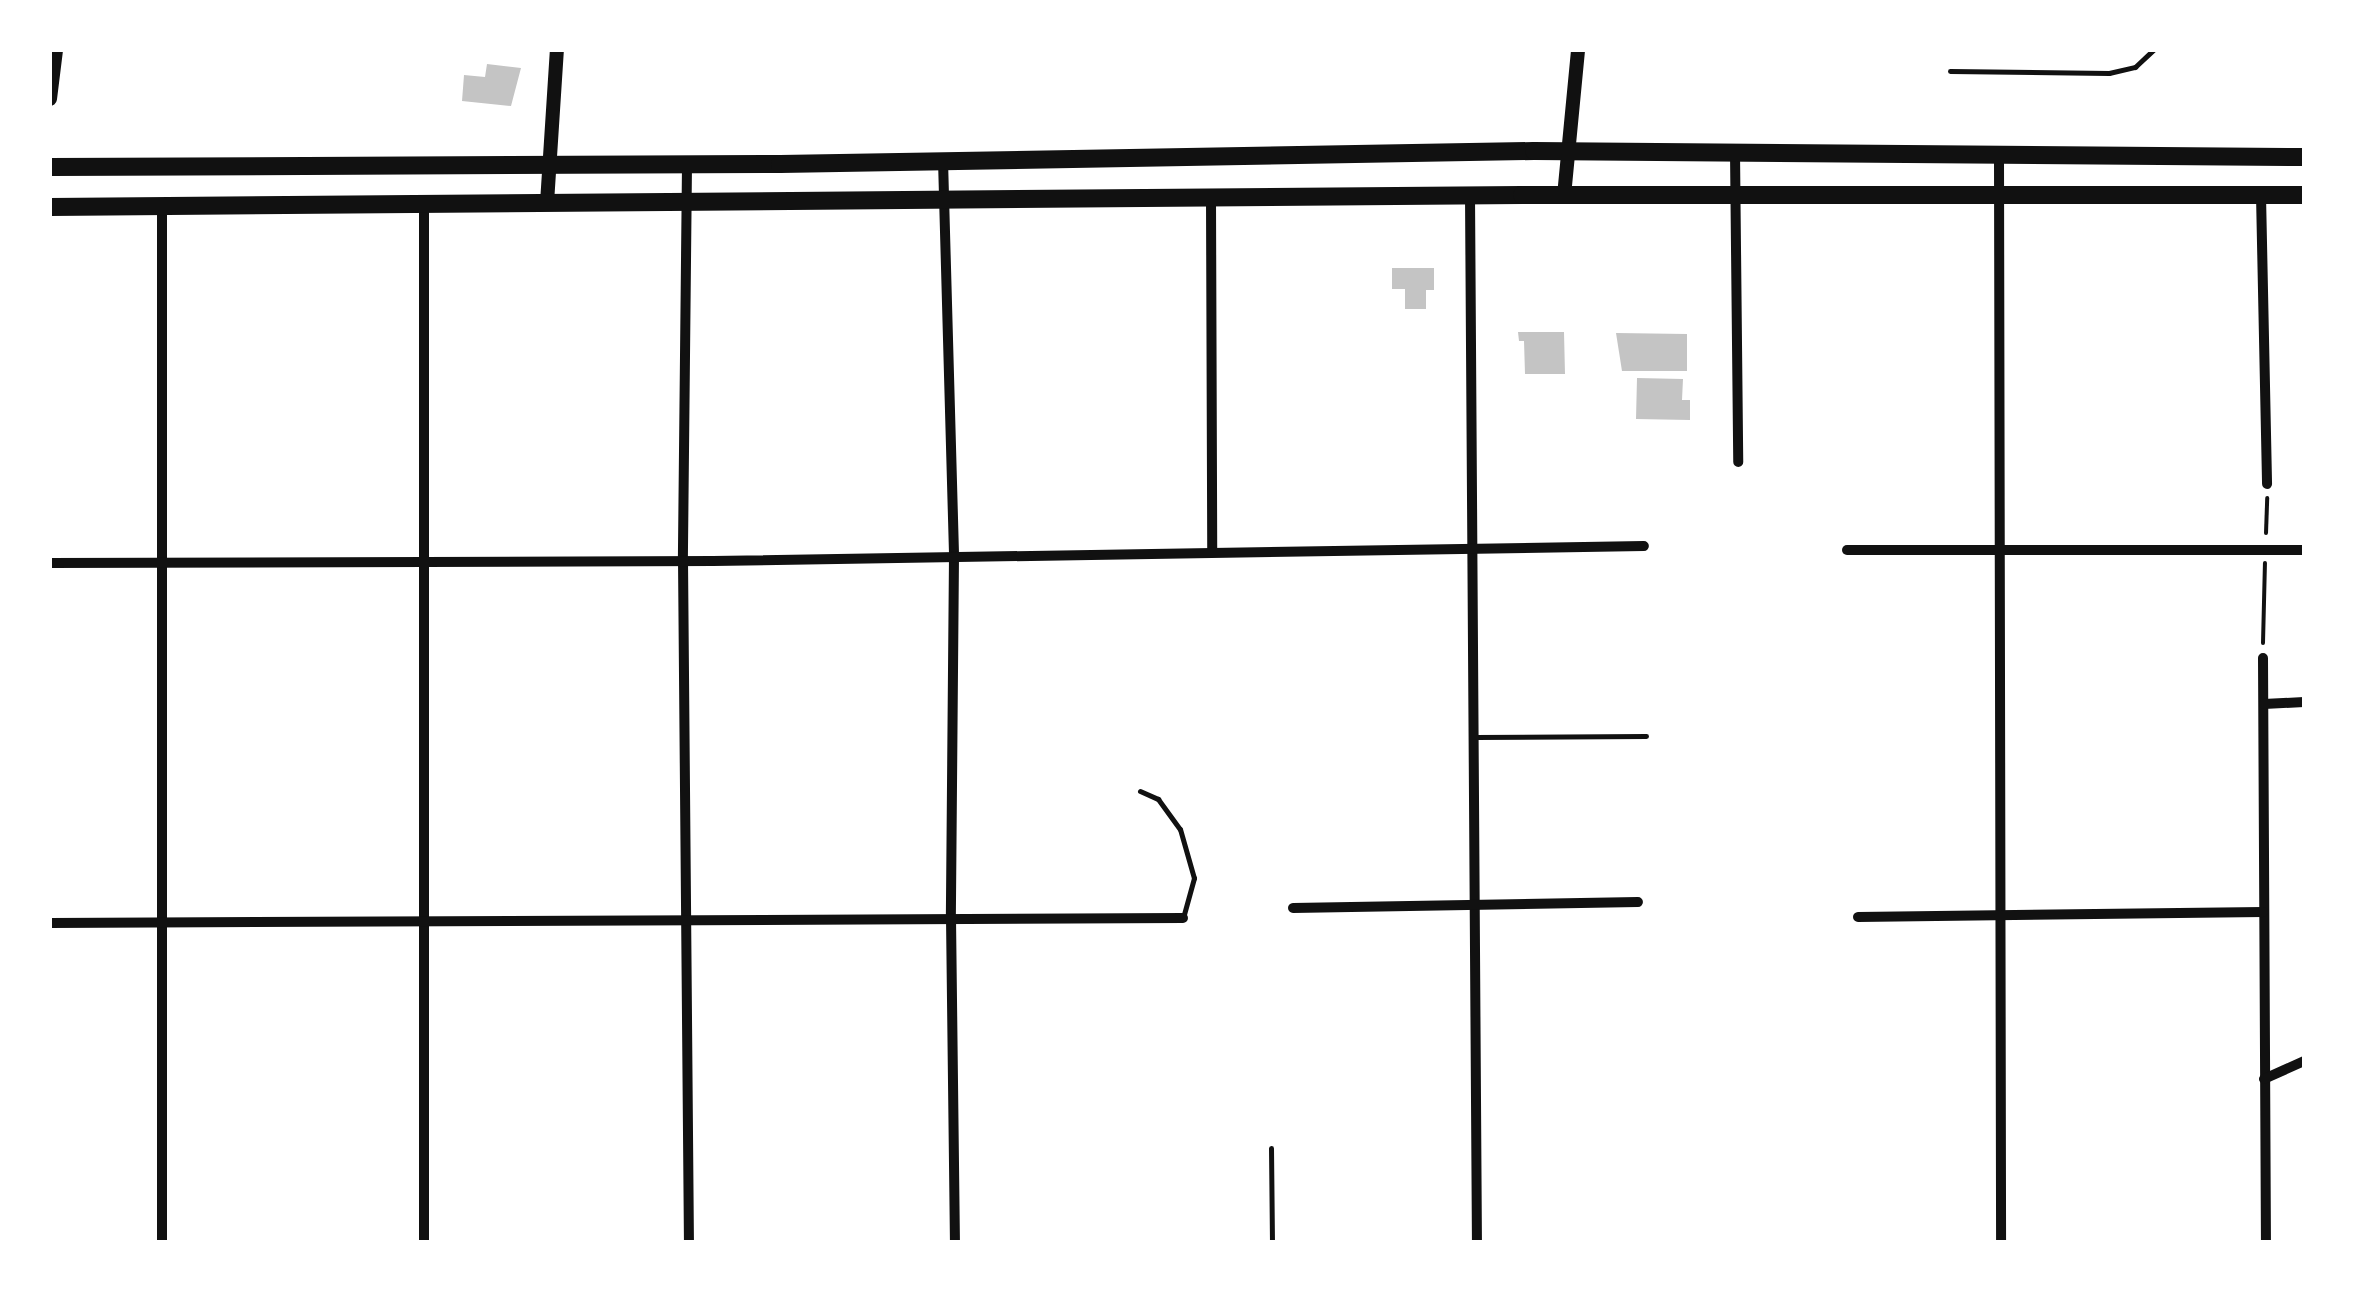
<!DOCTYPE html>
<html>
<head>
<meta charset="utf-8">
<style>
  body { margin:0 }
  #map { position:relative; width:2354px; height:1292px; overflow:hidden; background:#fff; font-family:Karla,sans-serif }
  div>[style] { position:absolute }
  .building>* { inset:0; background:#c4c4c4 }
  .path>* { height:4px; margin:-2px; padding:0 2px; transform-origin:2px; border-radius:2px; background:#111 }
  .service>* { height:5px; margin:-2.5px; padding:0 2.5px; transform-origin:2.5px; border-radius:2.5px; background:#111 }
  .minor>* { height:10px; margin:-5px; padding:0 5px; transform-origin:5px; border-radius:5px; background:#111 }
  .tertiary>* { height:14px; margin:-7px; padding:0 7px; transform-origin:7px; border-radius:7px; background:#111 }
  .primary>* { height:18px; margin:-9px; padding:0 9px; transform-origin:9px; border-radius:9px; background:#111 }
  span { translate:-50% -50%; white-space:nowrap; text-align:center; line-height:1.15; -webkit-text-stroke:10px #fff; paint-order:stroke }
  .frame { position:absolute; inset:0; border:52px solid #fff; pointer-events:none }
</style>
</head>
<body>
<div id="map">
  <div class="building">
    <div style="clip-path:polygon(487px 64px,521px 68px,511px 106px,462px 101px,464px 75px,485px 77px)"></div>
    <div style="clip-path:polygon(1392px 268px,1434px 268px,1434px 290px,1426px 290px,1426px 309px,1405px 309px,1405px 289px,1392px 289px)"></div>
    <div style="clip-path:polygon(1518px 332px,1564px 332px,1565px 374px,1525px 374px,1524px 341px,1519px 341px)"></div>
    <div style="clip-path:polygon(1616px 333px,1687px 334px,1687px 371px,1622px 371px)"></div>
    <div style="clip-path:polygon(1637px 378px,1683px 379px,1682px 400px,1690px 400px,1690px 420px,1636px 419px)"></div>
  </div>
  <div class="path">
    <div style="left:2266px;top:533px;width:35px;rotate:-88deg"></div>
    <div style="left:2263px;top:643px;width:80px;rotate:-88.6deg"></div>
  </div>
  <div class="service">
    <div style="left:1950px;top:71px;width:159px;rotate:0.7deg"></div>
    <div style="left:2109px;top:73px;width:27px;rotate:-13deg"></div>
    <div style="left:2135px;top:67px;width:25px;rotate:-43deg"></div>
    <div style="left:1475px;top:737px;width:171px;rotate:-0.3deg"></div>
    <div style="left:1140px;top:791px;width:20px;rotate:24deg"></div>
    <div style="left:1158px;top:799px;width:37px;rotate:54deg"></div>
    <div style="left:1180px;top:829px;width:51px;rotate:74.1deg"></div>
    <div style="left:1194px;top:878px;width:41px;rotate:105.4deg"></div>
    <div style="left:1271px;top:1148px;width:94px;rotate:89.4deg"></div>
  </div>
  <div class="minor">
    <div style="left:1735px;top:152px;width:310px;rotate:89.4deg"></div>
    <div style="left:1999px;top:155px;width:1087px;rotate:89.89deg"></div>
    <div style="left:943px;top:160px;width:396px;rotate:88.4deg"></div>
    <div style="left:954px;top:556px;width:362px;rotate:90.5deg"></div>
    <div style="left:951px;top:918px;width:324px;rotate:89.3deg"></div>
    <div style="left:687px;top:165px;width:395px;rotate:90.6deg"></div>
    <div style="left:683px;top:560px;width:682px;rotate:89.5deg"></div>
    <div style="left:1470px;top:195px;width:1047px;rotate:89.62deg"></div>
    <div style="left:2261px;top:195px;width:289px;rotate:88.8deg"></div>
    <div style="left:1211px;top:199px;width:353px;rotate:89.8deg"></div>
    <div style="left:424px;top:205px;width:1037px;rotate:90deg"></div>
    <div style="left:162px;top:206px;width:1036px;rotate:90deg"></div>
    <div style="left:1847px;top:550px;width:457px"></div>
    <div style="left:50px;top:563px;width:663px;rotate:-0.17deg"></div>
    <div style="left:713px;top:561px;width:931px;rotate:-0.92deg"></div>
    <div style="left:2263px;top:658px;width:584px;rotate:89.71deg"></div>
    <div style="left:2264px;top:704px;width:40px;rotate:-2.9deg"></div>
    <div style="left:1293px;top:908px;width:345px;rotate:-1deg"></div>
    <div style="left:1858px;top:917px;width:405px;rotate:-0.7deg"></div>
    <div style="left:50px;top:923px;width:1133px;rotate:-0.25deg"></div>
    <div style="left:2264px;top:1079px;width:44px;rotate:-24.2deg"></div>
  </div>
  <div class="tertiary">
    <div style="left:50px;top:99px;width:49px;rotate:-83deg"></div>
    <div style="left:1564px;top:196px;width:147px;rotate:-84.5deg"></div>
    <div style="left:547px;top:203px;width:153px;rotate:-86.3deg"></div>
  </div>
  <div class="primary">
    <div style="left:50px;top:167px;width:730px;rotate:-0.24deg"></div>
    <div style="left:780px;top:164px;width:754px;rotate:-0.99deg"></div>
    <div style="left:1534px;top:151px;width:770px;rotate:0.45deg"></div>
    <div style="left:50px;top:207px;width:1472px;rotate:-0.47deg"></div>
    <div style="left:1522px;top:195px;width:782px"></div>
  </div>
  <div class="frame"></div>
</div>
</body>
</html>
